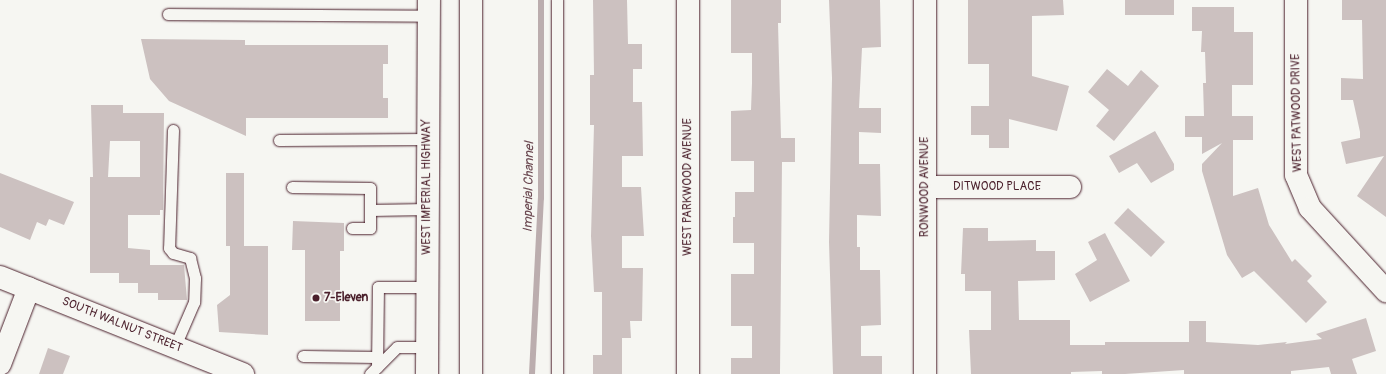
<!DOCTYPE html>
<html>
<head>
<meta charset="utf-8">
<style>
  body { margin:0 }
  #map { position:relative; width:1386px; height:374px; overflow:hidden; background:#f6f6f2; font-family:Pangolin,sans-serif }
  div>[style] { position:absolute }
  .stream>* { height:6px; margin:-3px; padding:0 3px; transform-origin:3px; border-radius:3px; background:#bbadae }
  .building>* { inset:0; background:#ccc1c0 }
  .roads { filter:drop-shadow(0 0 1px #4a1f2b) drop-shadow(0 0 1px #4a1f2b) }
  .lane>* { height:11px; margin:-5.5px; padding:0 5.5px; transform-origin:5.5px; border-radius:5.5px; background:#f6f6f2 }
  .street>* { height:22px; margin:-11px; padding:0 11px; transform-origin:11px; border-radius:11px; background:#f6f6f2 }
  .secondary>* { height:22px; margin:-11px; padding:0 11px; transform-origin:11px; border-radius:11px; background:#f6f6f2 }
  .primary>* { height:22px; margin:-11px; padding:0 11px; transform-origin:11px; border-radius:11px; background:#f6f6f2 }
  .dots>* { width:11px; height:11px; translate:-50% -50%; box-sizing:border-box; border:2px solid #f6f6f2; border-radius:50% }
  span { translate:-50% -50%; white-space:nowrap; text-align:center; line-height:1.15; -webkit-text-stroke:3.5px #f6f6f2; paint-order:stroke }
  .street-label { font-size:12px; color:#4a1f2b }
  .poi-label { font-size:12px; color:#4a1f2b; font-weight:700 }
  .left { translate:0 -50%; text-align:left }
  .water-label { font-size:13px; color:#6c4a52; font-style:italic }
</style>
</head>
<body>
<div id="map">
  <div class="stream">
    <div style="left:532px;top:374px;width:176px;rotate:-87.1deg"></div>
    <div style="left:541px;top:198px;width:198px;rotate:-90deg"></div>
  </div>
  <div class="building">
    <div style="clip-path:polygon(593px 0,627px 0,628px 44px,642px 44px,642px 69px,633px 69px,633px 102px,642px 102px,643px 156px,622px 156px,622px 187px,641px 187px,644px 236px,622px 236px,622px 268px,643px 268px,642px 321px,630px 321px,631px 338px,622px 338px,622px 374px,593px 374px,593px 355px,602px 355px,602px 292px,594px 292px,591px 236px,594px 125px,590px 125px,590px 75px,594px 75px)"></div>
    <div style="clip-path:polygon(731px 0,781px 0,781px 23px,778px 23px,781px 138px,795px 138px,795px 162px,782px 162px,780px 374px,731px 374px,731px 358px,752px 358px,752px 326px,731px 326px,731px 274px,754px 274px,754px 243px,733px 243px,733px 217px,735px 217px,735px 192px,754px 192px,754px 161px,731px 161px,731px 111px,751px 110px,752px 83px,752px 53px,731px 53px)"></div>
    <div style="clip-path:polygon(829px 0,880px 0,881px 47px,862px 48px,859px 108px,881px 108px,881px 133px,859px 132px,859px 164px,880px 164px,881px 216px,857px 215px,857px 247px,860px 247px,860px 270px,880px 270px,881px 325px,861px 326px,861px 356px,882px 356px,882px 374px,833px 374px,829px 242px,832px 78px)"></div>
    <div style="clip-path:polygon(968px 0,1063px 0,1064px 15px,1032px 16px,1032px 76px,1069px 86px,1057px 131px,1009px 119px,1009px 148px,989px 148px,989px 135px,971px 135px,971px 106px,989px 106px,989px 64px,968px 64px)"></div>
    <div style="clip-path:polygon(1125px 0,1174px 0,1174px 15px,1125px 15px)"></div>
    <div style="clip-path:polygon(1342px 0,1386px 0,1386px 217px,1357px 196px,1384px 156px,1346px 164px,1341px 142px,1360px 138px,1360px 132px,1353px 100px,1341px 100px,1341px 78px,1363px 79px,1362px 20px,1342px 20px)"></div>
    <div style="clip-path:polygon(1192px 7px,1234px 7px,1234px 32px,1253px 32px,1253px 85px,1232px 85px,1232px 116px,1253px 116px,1253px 140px,1233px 140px,1233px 196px,1258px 188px,1269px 225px,1292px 262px,1295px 259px,1312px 276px,1307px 281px,1327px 302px,1306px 323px,1254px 271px,1242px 278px,1227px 255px,1202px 171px,1202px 164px,1222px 143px,1202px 154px,1202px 137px,1185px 137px,1185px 116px,1204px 116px,1203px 83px,1206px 83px,1205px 52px,1201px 52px,1202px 31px,1192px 31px)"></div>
    <div style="clip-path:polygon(141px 39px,245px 40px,245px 45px,388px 45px,388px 64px,383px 64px,383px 98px,388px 98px,388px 118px,246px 118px,246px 136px,169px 101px,150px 79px)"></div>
    <div style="clip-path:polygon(1107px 69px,1128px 86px,1141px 70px,1159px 86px,1114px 141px,1096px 126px,1109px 110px,1088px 92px)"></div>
    <div style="clip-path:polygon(evenodd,91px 105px,123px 105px,123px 113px,164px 113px,163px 210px,160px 210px,160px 215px,128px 215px,128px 248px,150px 250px,150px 265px,184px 265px,187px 300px,158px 300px,158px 293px,138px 293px,138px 283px,119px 283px,119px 273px,90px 273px,90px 177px,93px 177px,91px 105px,110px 141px,140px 141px,140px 177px,108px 177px,110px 141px)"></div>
    <div style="clip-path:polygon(1155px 131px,1174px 164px,1174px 170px,1151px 183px,1137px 163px,1119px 173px,1109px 156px)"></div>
    <div style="clip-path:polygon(0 173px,74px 202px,64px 225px,49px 219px,46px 226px,37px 222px,30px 240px,0 227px)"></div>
    <div style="clip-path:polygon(226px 173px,244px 173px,244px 246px,268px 246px,268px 335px,219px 332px,217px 305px,230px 295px,230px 246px,226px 246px)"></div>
    <div style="clip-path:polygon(1128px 208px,1165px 242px,1151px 257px,1114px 223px)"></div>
    <div style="clip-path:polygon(293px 221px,344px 223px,344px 251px,340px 251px,340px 321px,305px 321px,305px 250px,292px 250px)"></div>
    <div style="clip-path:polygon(963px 228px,988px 228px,988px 241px,1036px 240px,1036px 251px,1055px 251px,1055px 280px,1018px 281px,1019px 320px,1070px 320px,1070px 345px,1105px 345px,1105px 342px,1189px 342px,1189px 321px,1206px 321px,1206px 342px,1258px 345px,1287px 342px,1285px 344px,1322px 339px,1316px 334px,1366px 318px,1376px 351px,1352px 359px,1357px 374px,1331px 374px,1329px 367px,1291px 371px,1291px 374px,1184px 374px,1184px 370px,1125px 374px,1102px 374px,1102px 371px,1071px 372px,1071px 374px,971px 374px,969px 330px,991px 330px,991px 291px,965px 291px,965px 274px,961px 274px)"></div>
    <div style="clip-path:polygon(1105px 233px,1130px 281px,1090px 302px,1075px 274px,1097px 260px,1088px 242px)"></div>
    <div style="clip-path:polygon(48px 348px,70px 356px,63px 374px,39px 374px)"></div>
  </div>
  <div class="roads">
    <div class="lane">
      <div style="left:168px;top:14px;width:261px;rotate:0.4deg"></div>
      <div style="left:173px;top:130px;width:118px;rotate:91.9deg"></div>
      <div style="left:169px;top:248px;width:6px;rotate:51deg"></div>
      <div style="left:173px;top:253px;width:18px;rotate:16deg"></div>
      <div style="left:190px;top:258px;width:21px;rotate:76deg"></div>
      <div style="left:195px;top:278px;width:24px;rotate:92deg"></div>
      <div style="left:194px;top:302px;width:48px;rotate:113.4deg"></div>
      <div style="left:279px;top:140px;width:148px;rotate:-0.4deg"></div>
      <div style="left:292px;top:187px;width:78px;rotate:0.7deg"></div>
      <div style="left:370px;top:188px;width:22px;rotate:90deg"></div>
      <div style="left:370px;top:210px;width:57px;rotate:-1deg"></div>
      <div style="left:352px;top:228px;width:18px"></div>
      <div style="left:370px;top:228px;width:18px;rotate:-90deg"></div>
      <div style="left:303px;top:356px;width:74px;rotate:0.8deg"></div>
      <div style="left:377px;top:367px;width:80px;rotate:-89.3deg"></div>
      <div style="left:378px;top:287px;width:49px"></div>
      <div style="left:370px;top:374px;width:38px;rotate:-45deg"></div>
      <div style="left:397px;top:347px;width:30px"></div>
      <div style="left:557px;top:374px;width:374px;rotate:-90deg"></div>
    </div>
    <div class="street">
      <div style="left:925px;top:0;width:374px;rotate:90deg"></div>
      <div style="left:1296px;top:0;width:175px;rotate:90deg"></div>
      <div style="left:1296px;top:175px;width:36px;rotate:67deg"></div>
      <div style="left:1310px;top:208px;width:113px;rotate:47.5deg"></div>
      <div style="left:925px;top:187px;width:145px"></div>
      <div style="left:0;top:364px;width:81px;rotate:-69.1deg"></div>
      <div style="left:688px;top:374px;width:374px;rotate:-90deg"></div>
    </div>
    <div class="secondary">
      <div style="left:0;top:277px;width:262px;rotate:21.8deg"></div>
    </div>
    <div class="primary">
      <div style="left:471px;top:0;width:374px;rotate:90deg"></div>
      <div style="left:427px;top:374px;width:374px;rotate:-89.7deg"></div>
    </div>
  </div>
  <div class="dots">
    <div style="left:316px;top:298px;background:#4a1f2b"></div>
  </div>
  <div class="street-label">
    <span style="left:1297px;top:113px;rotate:-91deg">WEST PATWOOD DRIVE</span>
    <span style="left:427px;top:187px;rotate:-90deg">WEST IMPERIAL HIGHWAY</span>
    <span style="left:688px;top:187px;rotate:-90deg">WEST PARKWOOD AVENUE</span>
    <span style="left:925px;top:187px;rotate:-90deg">RONWOOD AVENUE</span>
    <span style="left:997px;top:187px">DITWOOD PLACE</span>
    <span style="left:122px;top:325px;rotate:22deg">SOUTH WALNUT STREET</span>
  </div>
  <div class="poi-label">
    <span class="left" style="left:324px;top:298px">7-Eleven</span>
  </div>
  <div class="water-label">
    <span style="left:529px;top:187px;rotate:-89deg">Imperial Channel</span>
  </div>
</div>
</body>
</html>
